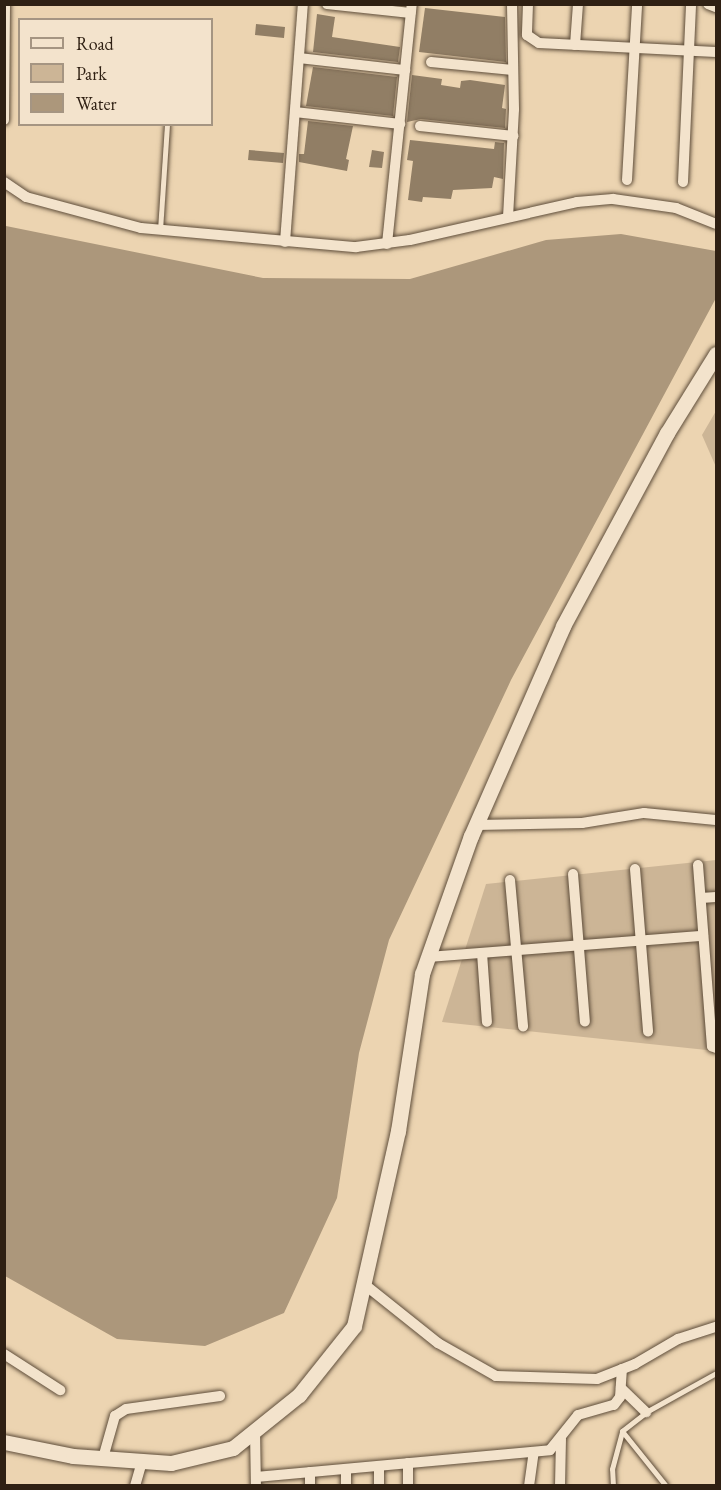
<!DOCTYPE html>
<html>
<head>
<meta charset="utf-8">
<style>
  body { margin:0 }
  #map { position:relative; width:721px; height:1490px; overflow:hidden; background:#ecd4b1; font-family:"EB Garamond",serif }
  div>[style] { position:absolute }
  .green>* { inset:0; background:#ccb596 }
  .water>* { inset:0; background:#ac977b }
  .building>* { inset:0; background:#917e65 }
  .roads { filter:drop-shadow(0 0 2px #5e4d3a) drop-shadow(0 0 2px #5e4d3a) }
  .lane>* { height:5px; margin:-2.5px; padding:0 2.5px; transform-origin:2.5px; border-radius:2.5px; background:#f3e3cc }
  .street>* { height:10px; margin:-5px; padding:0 5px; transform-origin:5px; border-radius:5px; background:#f3e3cc }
  .secondary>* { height:15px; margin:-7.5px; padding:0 7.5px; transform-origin:7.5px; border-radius:7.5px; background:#f3e3cc }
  span { translate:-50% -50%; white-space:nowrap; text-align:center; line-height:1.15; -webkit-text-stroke:6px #f3e3cc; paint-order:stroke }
  .frame { position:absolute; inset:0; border:6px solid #2f2013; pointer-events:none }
  .legend { position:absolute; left:18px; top:18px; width:195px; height:108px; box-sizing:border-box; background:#f3e3cc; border:2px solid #a59582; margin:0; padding:8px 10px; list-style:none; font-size:18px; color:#2f2013 }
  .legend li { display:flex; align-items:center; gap:12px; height:30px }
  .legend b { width:30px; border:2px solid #a59582 }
</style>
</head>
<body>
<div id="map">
  <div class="green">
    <div style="clip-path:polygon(716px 411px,716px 467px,702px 435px)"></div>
    <div style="clip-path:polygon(716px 860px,716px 1051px,442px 1022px,486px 884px)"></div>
  </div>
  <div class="water">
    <div style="clip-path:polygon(6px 226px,263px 278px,410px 279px,546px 240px,621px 234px,716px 251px,716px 298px,511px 680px,389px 940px,359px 1053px,337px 1198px,284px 1313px,205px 1346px,117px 1339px,5px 1276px)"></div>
  </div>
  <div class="building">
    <div style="clip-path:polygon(425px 8px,505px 17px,506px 62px,419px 52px)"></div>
    <div style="clip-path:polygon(317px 14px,335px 17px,332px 37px,400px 47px,398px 62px,313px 52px)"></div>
    <div style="clip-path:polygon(256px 24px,285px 27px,284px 38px,255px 35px)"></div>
    <div style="clip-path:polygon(313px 67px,397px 77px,393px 116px,306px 106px)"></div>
    <div style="clip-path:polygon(412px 75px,442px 79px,441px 85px,460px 88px,461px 81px,470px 80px,505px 85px,502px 108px,506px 109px,505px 128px,421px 119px,407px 122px)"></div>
    <div style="clip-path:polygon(308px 121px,353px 126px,346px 159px,349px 160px,347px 171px,299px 162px,299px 154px,304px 154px)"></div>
    <div style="clip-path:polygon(410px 140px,494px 149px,495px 142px,504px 143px,503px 179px,494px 177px,492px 188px,453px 190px,451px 199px,423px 197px,422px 202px,408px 200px,413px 161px,407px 160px)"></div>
    <div style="clip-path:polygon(249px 150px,284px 153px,283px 163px,248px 160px)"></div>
    <div style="clip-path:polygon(372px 150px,384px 152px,382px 168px,369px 167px)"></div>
  </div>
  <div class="roads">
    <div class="lane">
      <div style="left:160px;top:230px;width:106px;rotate:-86.2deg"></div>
      <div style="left:622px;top:1431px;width:70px;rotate:51.3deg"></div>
      <div style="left:613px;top:1486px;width:17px;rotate:-93deg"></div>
      <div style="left:612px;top:1469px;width:39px;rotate:-75deg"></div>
      <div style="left:622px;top:1431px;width:31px;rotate:-38deg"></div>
      <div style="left:646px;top:1412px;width:80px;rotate:-29.1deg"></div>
    </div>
    <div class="street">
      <div style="left:327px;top:4px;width:84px;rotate:6.1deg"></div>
      <div style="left:528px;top:4px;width:31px;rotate:92deg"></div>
      <div style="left:527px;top:35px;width:14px;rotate:34deg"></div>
      <div style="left:539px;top:43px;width:177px;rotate:2.9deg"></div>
      <div style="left:708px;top:4px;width:9px;rotate:21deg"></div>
      <div style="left:575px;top:45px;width:41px;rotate:-85.8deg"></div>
      <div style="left:299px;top:58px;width:107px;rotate:6.5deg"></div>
      <div style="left:431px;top:62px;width:82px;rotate:5.6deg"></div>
      <div style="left:295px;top:112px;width:106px;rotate:6.5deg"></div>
      <div style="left:4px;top:120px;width:116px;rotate:-89.5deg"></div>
      <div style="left:420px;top:126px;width:94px;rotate:6.1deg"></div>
      <div style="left:627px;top:180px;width:176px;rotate:-86.7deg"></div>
      <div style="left:4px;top:182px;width:27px;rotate:34deg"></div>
      <div style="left:26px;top:197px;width:119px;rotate:15.1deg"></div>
      <div style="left:141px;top:228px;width:216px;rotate:5.1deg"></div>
      <div style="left:356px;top:247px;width:54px;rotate:-7.4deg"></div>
      <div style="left:410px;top:240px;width:171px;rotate:-12.8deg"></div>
      <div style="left:577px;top:202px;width:36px;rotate:-5deg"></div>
      <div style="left:613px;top:199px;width:64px;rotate:8.1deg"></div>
      <div style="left:676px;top:208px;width:43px;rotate:21.8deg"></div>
      <div style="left:683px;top:182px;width:178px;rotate:-87.4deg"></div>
      <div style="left:508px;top:217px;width:108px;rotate:-86.8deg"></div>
      <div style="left:514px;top:109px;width:105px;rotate:-91.1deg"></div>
      <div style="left:285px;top:242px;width:239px;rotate:-85.7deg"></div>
      <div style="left:387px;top:244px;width:241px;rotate:-84.1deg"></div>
      <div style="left:476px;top:825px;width:106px;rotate:-1.1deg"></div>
      <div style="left:582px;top:823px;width:63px;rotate:-9.2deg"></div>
      <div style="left:644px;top:813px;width:72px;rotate:5.6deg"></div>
      <div style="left:698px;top:865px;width:182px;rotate:85.6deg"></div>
      <div style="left:712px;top:1046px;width:4px;rotate:27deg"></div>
      <div style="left:635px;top:869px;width:163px;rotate:85.4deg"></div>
      <div style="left:573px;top:874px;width:148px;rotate:85.4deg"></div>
      <div style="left:510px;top:880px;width:147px;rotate:84.9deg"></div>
      <div style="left:701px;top:898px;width:15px;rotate:-4deg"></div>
      <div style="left:482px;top:953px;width:69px;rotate:85.9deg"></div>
      <div style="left:428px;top:957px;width:276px;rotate:-4.4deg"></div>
      <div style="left:364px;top:1284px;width:95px;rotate:38.6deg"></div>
      <div style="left:438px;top:1343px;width:67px;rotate:29.6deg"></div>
      <div style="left:496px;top:1376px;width:101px;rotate:1.7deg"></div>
      <div style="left:597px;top:1379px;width:41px;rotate:-21.5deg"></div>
      <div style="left:635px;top:1364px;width:50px;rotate:-30.2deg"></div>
      <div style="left:678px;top:1339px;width:40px;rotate:-18deg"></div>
      <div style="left:4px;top:1354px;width:67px;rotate:32.7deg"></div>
      <div style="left:621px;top:1388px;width:35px;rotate:44deg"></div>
      <div style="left:255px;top:1431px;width:55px;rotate:89deg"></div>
      <div style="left:103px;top:1458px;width:44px;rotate:-74.1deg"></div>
      <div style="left:115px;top:1416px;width:13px;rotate:-32deg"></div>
      <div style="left:126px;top:1409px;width:95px;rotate:-7.9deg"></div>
      <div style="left:346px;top:1469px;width:17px;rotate:90deg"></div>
      <div style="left:310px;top:1472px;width:14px;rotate:90deg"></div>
      <div style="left:256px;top:1477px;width:295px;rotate:-5.2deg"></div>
      <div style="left:550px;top:1450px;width:45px;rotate:-51.3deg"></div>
      <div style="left:578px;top:1415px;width:37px;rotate:-16deg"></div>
      <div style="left:614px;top:1405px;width:10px;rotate:-53deg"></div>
      <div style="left:620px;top:1397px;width:28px;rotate:-86deg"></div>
      <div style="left:135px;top:1486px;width:26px;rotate:-74deg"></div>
      <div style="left:379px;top:1486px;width:20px;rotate:-90deg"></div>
      <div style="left:408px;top:1486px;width:23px;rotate:-90deg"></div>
      <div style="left:529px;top:1486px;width:34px;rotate:-82deg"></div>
      <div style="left:560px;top:1486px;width:47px;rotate:-88.8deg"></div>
    </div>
    <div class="secondary">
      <div style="left:4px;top:1442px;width:70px;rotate:11.5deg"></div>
      <div style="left:73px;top:1456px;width:98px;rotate:4.1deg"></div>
      <div style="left:171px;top:1463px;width:64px;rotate:-13.6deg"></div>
      <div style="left:233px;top:1448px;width:85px;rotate:-38.8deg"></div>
      <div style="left:299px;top:1395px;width:88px;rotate:-51.4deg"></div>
      <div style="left:354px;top:1326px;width:200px;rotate:-77.3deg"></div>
      <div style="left:398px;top:1131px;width:159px;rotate:-81.3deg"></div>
      <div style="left:422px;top:974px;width:146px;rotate:-70.5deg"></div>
      <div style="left:471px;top:836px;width:229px;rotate:-66.3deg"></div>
      <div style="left:563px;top:626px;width:219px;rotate:-61.7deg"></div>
      <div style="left:667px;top:433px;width:93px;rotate:-58.2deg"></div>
    </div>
  </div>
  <div class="frame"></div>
  <ul class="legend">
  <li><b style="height:8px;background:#f3e3cc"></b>Road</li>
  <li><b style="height:16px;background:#ccb596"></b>Park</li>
  <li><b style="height:16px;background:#ac977b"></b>Water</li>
  </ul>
</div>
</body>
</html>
